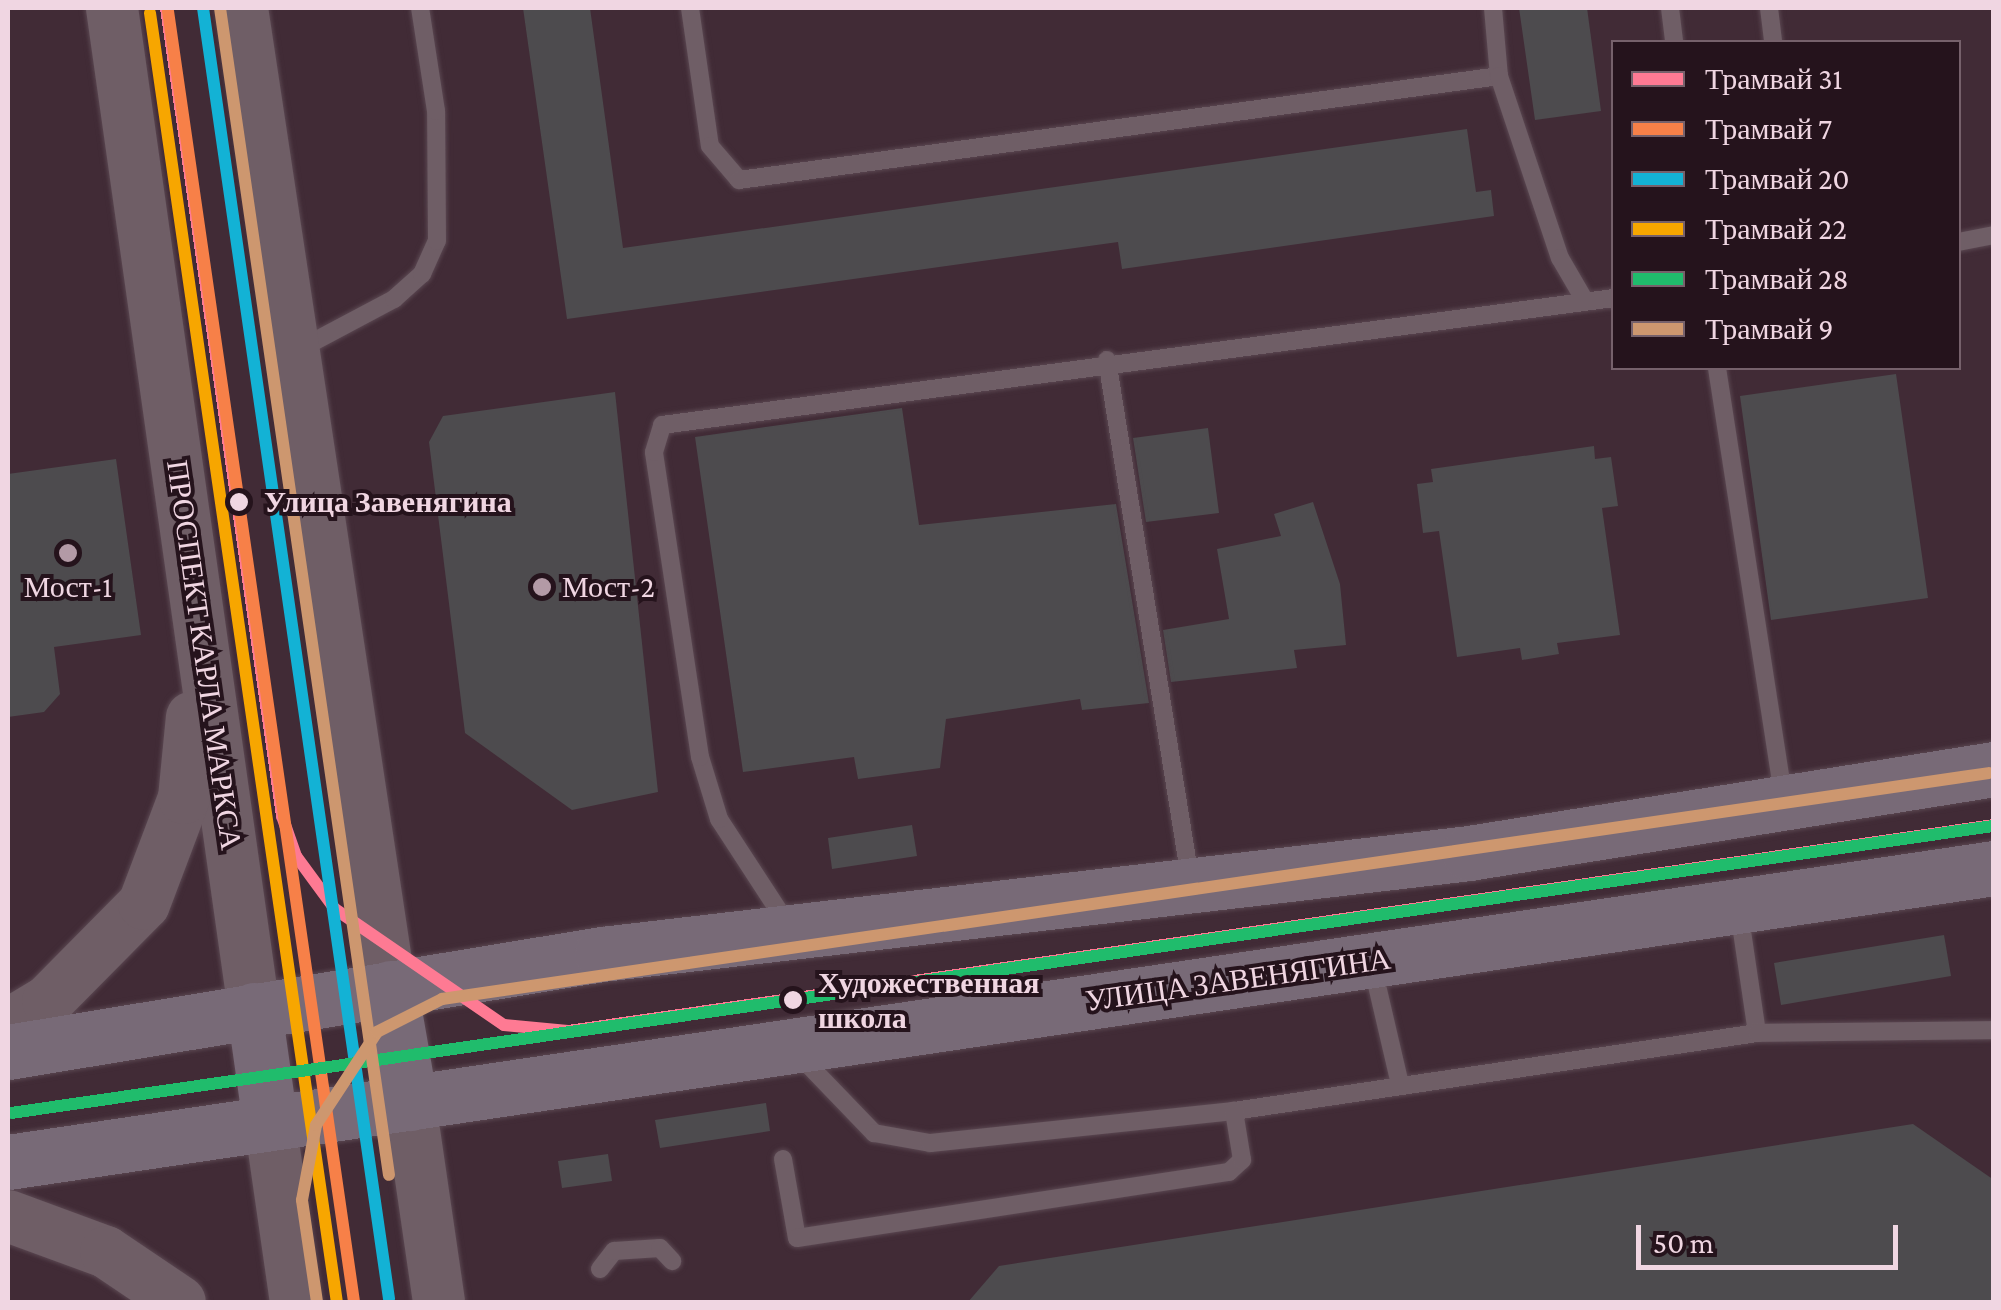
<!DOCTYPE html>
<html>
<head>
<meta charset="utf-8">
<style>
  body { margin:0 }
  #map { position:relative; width:2001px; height:1310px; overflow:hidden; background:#412b36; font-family:"Crimson Pro",serif }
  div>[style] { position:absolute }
  .building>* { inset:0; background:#4d4b4e }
  .roads { filter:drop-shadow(0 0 2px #5a4751) drop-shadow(0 0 2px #5a4751) }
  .lane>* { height:18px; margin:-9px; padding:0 9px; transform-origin:9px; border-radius:9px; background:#6f5e66 }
  .secondary>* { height:52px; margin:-26px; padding:0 26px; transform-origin:26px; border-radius:26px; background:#6f5e66 }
  .primary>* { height:55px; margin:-27.5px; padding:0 27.5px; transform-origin:27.5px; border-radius:27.5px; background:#786a77 }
  .tram-1>* { height:12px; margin:-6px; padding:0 6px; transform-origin:6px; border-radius:6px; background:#fe7a93 }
  .tram-2>* { height:12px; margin:-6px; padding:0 6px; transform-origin:6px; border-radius:6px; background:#f78048 }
  .tram-3>* { height:12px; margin:-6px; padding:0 6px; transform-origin:6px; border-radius:6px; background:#13b2d5 }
  .tram-4>* { height:12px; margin:-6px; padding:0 6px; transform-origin:6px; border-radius:6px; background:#f7a600 }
  .tram-5>* { height:12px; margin:-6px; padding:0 6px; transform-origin:6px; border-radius:6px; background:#20bc6c }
  .tram-6>* { height:12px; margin:-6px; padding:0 6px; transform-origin:6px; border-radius:6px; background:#cd976f }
  .dots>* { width:28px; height:28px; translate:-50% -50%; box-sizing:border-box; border:5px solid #25131c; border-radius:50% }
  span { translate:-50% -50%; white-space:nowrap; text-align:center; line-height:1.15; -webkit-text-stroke:8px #25131c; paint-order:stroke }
  .stop-label { font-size:30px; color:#f0d6e2; font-weight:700 }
  .left { translate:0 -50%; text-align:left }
  .poi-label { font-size:30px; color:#f0d6e2 }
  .street-label { font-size:30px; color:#f0d6e2 }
  .frame { position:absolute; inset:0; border:10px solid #f0d6e2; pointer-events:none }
  .legend { position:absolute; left:1611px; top:40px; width:350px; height:330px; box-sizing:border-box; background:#25131c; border:2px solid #76616b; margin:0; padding:12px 18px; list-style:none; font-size:30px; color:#f0d6e2 }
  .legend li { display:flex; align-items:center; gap:20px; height:50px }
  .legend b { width:50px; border:2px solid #76616b }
  .scale { position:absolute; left:1636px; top:1225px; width:262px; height:45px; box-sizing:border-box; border:5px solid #f0d6e2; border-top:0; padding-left:12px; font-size:30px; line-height:35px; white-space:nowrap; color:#f0d6e2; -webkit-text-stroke:8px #25131c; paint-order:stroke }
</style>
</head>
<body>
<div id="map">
  <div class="building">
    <div style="clip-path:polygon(523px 8px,590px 8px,623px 248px,1467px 129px,1476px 192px,1491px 190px,1494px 216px,1122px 269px,1118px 242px,567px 319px)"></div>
    <div style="clip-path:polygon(1519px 8px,1587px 8px,1601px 111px,1535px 120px)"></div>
    <div style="clip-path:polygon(1896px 374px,1928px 598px,1771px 620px,1740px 396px)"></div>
    <div style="clip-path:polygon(615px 392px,658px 792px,572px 810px,465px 733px,429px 442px,443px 416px)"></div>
    <div style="clip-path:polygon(902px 408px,919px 525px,1116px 504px,1149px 703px,1082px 710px,1080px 699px,946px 719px,940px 768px,858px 779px,854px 757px,743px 772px,695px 437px)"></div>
    <div style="clip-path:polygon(1208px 428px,1219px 513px,1146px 522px,1133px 438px)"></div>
    <div style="clip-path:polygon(1594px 446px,1595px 459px,1611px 457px,1618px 506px,1602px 508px,1620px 635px,1557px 643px,1559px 654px,1522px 660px,1520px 648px,1457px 657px,1439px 531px,1423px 533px,1417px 484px,1433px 482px,1431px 469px)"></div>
    <div style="clip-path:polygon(116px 459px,141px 635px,54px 647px,60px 694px,44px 712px,8px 717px,8px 474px)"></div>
    <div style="clip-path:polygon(1313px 502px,1340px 584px,1346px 645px,1294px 650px,1297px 668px,1171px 682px,1163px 630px,1229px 619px,1217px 549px,1281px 536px,1274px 514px)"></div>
    <div style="clip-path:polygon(912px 825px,917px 856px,832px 869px,828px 838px)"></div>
    <div style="clip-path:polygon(1944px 935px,1951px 976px,1781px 1005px,1774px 963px)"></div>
    <div style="clip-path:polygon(766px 1103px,770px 1131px,660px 1148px,655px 1120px)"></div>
    <div style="clip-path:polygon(1913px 1124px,1994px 1180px,1994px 1302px,968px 1302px,999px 1266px)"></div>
    <div style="clip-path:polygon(608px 1154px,612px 1181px,562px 1188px,558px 1161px)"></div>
  </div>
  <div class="roads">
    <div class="lane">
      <div style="left:690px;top:8px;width:139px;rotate:81.8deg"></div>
      <div style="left:710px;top:146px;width:45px;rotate:49.5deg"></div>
      <div style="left:739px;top:180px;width:767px;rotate:-7.79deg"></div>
      <div style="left:1493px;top:8px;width:68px;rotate:85deg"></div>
      <div style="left:1499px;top:76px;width:192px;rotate:71.5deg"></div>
      <div style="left:1560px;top:258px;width:50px;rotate:59.8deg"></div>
      <div style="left:1670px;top:8px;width:34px;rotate:83deg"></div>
      <div style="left:1769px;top:8px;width:34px;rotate:83deg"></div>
      <div style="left:1958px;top:242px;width:37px;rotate:-11deg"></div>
      <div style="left:298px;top:350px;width:109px;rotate:-28deg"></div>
      <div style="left:394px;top:299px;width:38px;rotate:-42deg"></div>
      <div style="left:422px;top:274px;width:36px;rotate:-66deg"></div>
      <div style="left:437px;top:241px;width:130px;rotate:-90.4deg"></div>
      <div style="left:436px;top:111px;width:104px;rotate:-98.8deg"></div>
      <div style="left:1107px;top:360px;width:525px;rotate:80.9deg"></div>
      <div style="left:1717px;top:368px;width:432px;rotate:81.2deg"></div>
      <div style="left:1739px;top:911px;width:123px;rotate:81.6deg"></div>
      <div style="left:788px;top:925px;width:126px;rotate:-123.1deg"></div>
      <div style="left:719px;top:819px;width:65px;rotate:-107deg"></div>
      <div style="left:700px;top:757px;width:308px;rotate:-98.6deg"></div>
      <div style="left:654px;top:452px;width:28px;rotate:-73deg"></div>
      <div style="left:662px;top:425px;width:960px;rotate:-7.6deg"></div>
      <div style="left:1372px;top:964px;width:119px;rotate:76.9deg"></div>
      <div style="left:798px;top:1054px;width:110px;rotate:46.1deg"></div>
      <div style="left:874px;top:1133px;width:57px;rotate:10.1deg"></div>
      <div style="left:930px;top:1143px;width:306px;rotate:-6deg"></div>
      <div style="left:1234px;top:1111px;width:529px;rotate:-8.48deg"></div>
      <div style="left:1757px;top:1033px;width:237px;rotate:-0.7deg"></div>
      <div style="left:783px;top:1159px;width:80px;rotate:80deg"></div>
      <div style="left:797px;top:1238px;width:437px;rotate:-8.7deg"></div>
      <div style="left:1229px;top:1172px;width:18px;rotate:-43deg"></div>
      <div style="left:1242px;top:1160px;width:50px;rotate:-99.3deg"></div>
      <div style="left:600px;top:1269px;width:23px;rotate:-52deg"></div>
      <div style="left:614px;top:1251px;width:46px;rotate:-3.7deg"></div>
      <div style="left:660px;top:1248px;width:18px;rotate:47deg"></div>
    </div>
    <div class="secondary">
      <div style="left:112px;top:8px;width:1012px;rotate:81.93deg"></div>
      <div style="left:242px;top:8px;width:991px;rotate:81.41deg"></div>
      <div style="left:8px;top:1025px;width:47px;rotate:-31deg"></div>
      <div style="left:48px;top:1001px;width:136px;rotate:-45.3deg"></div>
      <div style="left:144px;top:904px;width:113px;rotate:-69.3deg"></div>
      <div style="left:184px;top:798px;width:81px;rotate:-84.4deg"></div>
      <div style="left:410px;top:1103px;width:201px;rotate:81.7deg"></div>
      <div style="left:270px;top:1122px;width:182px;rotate:81.8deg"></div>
      <div style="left:8px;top:1216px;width:104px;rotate:20.2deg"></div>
      <div style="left:106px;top:1252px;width:89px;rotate:34deg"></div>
    </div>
    <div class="primary">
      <div style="left:390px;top:988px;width:117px;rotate:80.1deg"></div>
      <div style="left:254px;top:1010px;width:113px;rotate:81.9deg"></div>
      <div style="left:8px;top:1052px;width:602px;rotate:-9.37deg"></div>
      <div style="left:602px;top:954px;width:873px;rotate:-6.64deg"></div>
      <div style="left:1469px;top:853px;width:532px;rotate:-9.09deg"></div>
      <div style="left:8px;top:1162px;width:2008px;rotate:-8.42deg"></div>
    </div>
  </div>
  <div class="tram-1">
    <div style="left:166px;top:8px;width:816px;rotate:81.83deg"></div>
    <div style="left:282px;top:816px;width:42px;rotate:70.7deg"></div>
    <div style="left:296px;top:856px;width:66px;rotate:53.7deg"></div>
    <div style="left:335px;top:909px;width:205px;rotate:34.5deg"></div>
    <div style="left:504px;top:1025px;width:64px;rotate:5.4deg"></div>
    <div style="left:568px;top:1031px;width:1441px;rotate:-8.22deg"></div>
  </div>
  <div class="tram-2">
    <div style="left:168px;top:11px;width:1304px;rotate:81.8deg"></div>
  </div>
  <div class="tram-3">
    <div style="left:203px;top:8px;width:1304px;rotate:81.8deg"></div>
  </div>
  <div class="tram-4">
    <div style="left:150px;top:13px;width:1302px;rotate:81.75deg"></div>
  </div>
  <div class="tram-5">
    <div style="left:11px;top:1113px;width:2004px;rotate:-8.24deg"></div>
  </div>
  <div class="tram-6">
    <div style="left:220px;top:8px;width:1179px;rotate:81.76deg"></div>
    <div style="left:317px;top:1302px;width:103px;rotate:-98.4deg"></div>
    <div style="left:302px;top:1200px;width:76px;rotate:-79.4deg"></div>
    <div style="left:316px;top:1125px;width:111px;rotate:-56.7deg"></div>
    <div style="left:377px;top:1032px;width:73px;rotate:-26.9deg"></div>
    <div style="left:442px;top:999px;width:1563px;rotate:-8.31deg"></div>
  </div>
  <div class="dots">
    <div style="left:239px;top:502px;background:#f0d6e2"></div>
    <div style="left:68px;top:553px;background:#b39aa6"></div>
    <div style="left:542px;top:587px;background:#b39aa6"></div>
    <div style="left:793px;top:1000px;background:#f0d6e2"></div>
  </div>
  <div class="stop-label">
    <span class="left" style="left:264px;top:502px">Улица Завенягина</span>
    <span class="left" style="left:818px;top:1000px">Художественная<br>школа</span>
  </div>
  <div class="poi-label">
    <span style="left:68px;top:587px">Мост-1</span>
    <span class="left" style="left:562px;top:587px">Мост-2</span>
  </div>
  <div class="street-label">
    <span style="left:204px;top:655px;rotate:82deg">ПРОСПЕКТ КАРЛА МАРКСА</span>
    <span style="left:1238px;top:980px;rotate:-8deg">УЛИЦА ЗАВЕНЯГИНА</span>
  </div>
  <div class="frame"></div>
  <ul class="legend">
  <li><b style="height:12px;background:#fe7a93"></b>Трамвай 31</li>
  <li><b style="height:12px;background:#f78048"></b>Трамвай 7</li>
  <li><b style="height:12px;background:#13b2d5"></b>Трамвай 20</li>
  <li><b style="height:12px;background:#f7a600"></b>Трамвай 22</li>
  <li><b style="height:12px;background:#20bc6c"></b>Трамвай 28</li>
  <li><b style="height:12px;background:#cd976f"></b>Трамвай 9</li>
  </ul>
  <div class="scale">50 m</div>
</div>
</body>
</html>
